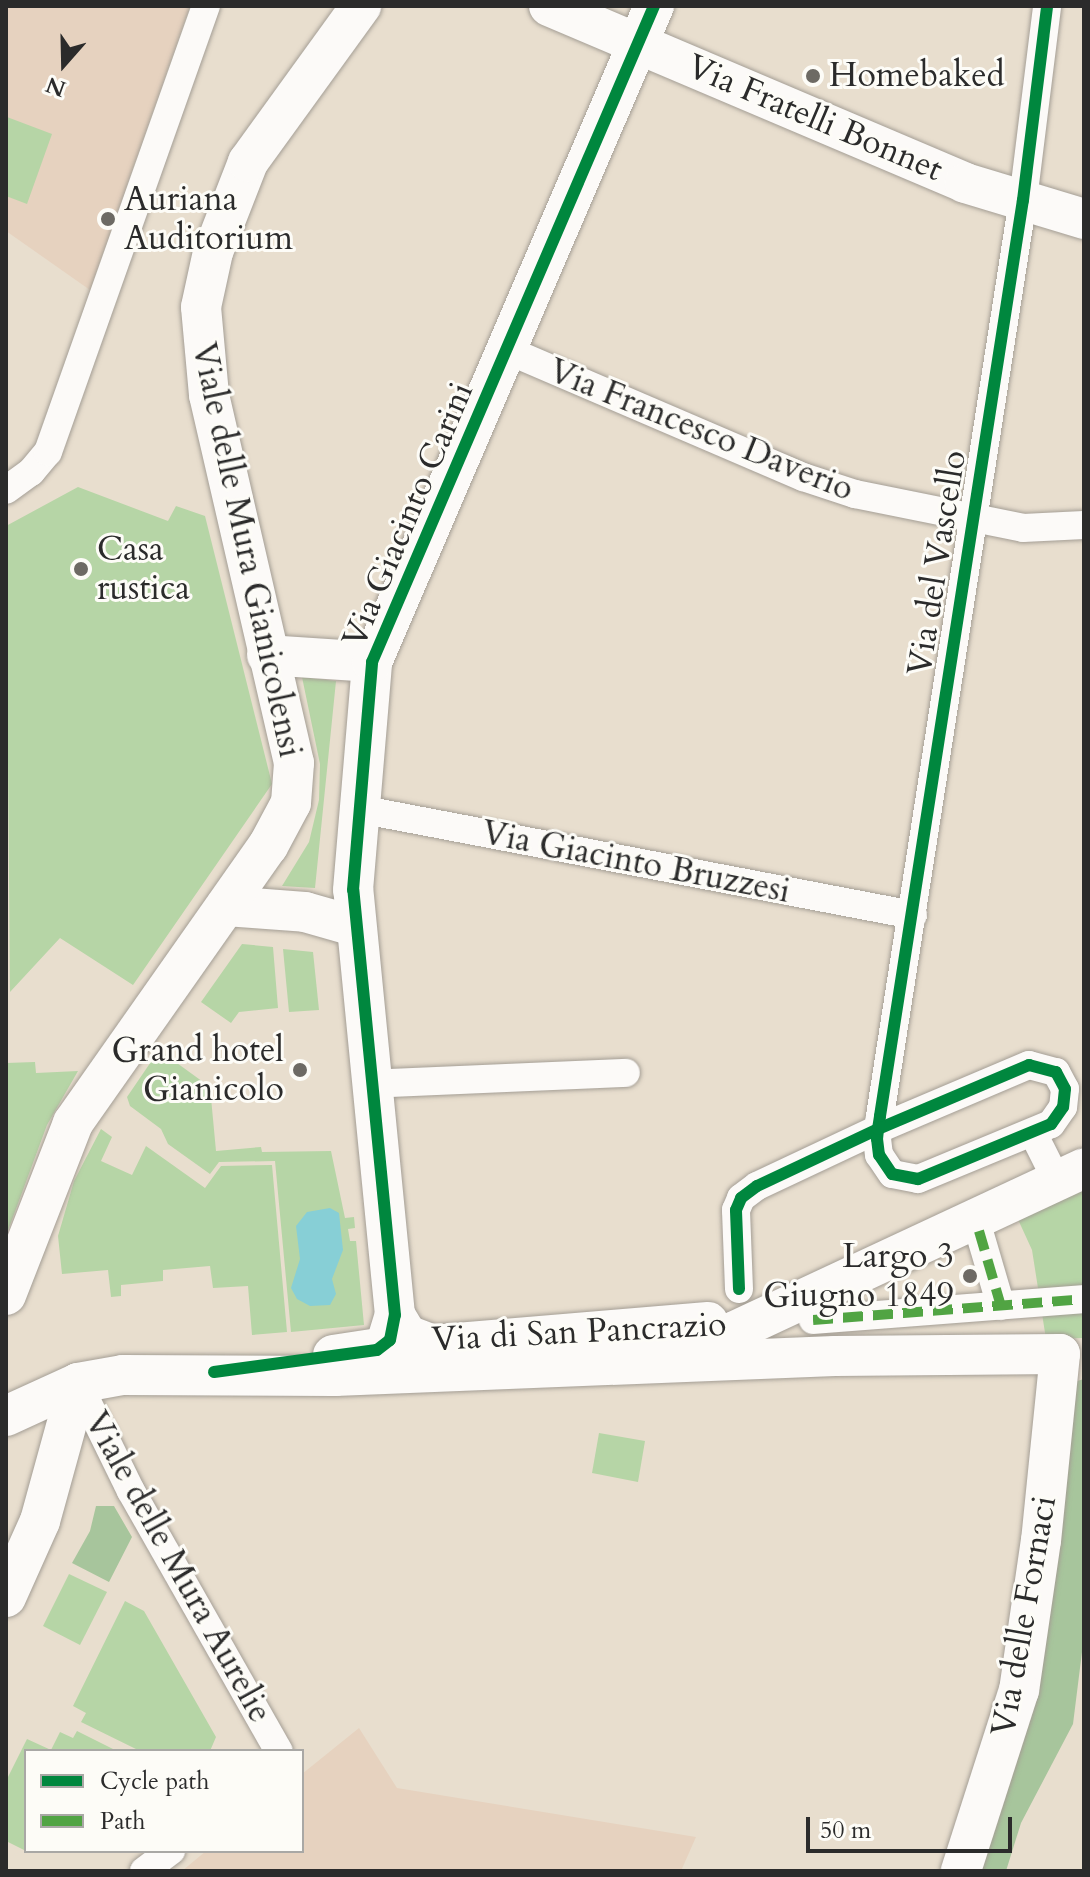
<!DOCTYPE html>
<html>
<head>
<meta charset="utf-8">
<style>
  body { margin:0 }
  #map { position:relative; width:1090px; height:1877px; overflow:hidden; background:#e8dece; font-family:Cardo,serif }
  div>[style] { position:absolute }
  .built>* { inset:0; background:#e6d2bf }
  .green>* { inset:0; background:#b6d5a6 }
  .forest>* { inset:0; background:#a7c59c }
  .water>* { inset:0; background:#87cfd6 }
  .roads { filter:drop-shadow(0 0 2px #a49e95) drop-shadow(0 0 2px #a49e95) }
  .street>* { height:28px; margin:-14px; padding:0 14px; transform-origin:14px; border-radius:14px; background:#fcfaf8 }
  .secondary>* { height:40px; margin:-20px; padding:0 20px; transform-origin:20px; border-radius:20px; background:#fcfaf8 }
  .quiet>* { height:10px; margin-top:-5px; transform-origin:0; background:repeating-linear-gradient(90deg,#51a443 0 20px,transparent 0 30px) }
  .cycleway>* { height:12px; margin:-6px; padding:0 6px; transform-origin:6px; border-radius:6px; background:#00873e }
  .dots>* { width:22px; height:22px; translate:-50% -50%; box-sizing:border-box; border:4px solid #fdfcf7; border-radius:50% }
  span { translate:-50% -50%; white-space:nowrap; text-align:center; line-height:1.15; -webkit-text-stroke:6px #fdfcf7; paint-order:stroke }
  .poi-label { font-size:34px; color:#2b2b2b }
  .left { translate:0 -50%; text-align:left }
  .right { translate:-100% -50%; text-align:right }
  .street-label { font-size:34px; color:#2b2b2b }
  .frame { position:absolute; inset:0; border:8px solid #2b2b2b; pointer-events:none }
  .legend { position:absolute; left:24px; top:1749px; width:280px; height:104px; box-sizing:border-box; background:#fdfcf7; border:2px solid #a9a8a5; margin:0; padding:10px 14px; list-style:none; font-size:24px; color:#2b2b2b }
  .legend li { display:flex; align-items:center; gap:16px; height:40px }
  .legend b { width:40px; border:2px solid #a9a8a5 }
  .north { position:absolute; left:24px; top:24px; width:80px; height:80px; -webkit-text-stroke:6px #fdfcf7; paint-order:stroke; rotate:200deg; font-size:22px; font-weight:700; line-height:32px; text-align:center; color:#2b2b2b }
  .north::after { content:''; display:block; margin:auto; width:28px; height:36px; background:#2b2b2b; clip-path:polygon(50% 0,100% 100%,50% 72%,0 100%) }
  .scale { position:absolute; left:806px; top:1817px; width:206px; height:36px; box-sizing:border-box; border:4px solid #2b2b2b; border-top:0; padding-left:10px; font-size:24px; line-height:28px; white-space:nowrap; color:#2b2b2b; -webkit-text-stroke:6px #fdfcf7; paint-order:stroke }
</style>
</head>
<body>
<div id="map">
  <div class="built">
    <div style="clip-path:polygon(6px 6px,190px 6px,90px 290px,6px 231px)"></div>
    <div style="clip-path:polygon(359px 1728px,397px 1788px,696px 1837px,681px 1871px,182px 1871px,206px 1851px,302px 1851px,302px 1774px)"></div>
  </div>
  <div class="green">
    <div style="clip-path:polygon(7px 117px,52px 134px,27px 204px,6px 196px)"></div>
    <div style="clip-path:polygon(78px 487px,168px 521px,176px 506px,205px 516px,272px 784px,133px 985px,60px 938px,10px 992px,6px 526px)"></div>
    <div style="clip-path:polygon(302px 677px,336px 681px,315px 888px,282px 886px,309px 842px,319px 800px,320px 764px)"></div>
    <div style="clip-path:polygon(242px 944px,273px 947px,278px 1008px,239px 1012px,231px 1023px,201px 1002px)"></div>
    <div style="clip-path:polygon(283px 949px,313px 952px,319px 1010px,289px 1012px)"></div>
    <div style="clip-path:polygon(159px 1050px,210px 1087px,216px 1151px,261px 1147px,262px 1152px,331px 1151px,345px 1218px,354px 1217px,355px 1228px,348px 1229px,350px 1241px,356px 1241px,364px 1325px,291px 1332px,275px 1161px,219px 1162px,210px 1174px,168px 1144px,161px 1129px,130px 1106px,127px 1097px)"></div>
    <div style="clip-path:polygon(35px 1062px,36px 1073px,78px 1071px,47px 1125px,6px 1236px,6px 1063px)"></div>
    <div style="clip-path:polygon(101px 1129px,112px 1137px,101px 1161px,132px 1175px,146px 1146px,205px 1188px,221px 1166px,272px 1165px,287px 1332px,252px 1335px,248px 1286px,213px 1288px,210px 1266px,163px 1270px,163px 1281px,121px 1285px,121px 1296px,111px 1297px,108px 1270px,62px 1274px,58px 1236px,74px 1181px)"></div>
    <div style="clip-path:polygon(1084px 1185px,1084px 1338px,1046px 1339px,1032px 1250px,1016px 1215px)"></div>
    <div style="clip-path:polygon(599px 1433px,645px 1441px,638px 1482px,592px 1473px)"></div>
    <div style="clip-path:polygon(69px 1574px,107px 1592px,80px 1645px,43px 1626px)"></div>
    <div style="clip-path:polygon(125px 1601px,144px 1611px,216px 1737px,210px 1751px,140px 1751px,81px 1722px,86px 1713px,73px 1706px)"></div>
    <div style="clip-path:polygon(77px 1731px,117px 1751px,26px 1751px,26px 1851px,6px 1841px,6px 1781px,27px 1739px,51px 1750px,60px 1732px,73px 1738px)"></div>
  </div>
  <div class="forest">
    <div style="clip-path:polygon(1084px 1379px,1084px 1636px,1073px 1724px,1021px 1823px,1006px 1871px,971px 1871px,1074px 1382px)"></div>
    <div style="clip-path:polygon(96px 1506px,114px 1506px,132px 1537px,109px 1582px,72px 1563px,90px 1531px)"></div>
  </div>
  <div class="water">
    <div style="clip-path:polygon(330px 1208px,339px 1213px,343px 1250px,332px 1279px,336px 1294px,330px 1305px,310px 1306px,297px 1299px,291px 1288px,300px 1259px,296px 1226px,307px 1212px)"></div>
  </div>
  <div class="roads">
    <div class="street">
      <div style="left:509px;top:351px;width:320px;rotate:23.2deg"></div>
      <div style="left:803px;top:477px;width:55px;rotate:18.1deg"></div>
      <div style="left:855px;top:494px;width:171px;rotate:11.4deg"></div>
      <div style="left:1023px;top:528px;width:61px;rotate:-2.8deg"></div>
      <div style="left:6px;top:490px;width:31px;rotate:-36deg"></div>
      <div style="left:31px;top:472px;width:26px;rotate:-50deg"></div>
      <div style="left:48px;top:452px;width:473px;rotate:-70.5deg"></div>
      <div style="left:359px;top:809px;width:564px;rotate:10.83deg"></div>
      <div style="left:369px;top:1084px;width:257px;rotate:-2.5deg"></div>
      <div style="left:1033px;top:1133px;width:54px;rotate:63.4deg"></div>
      <div style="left:979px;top:1231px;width:78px;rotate:73.7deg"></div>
      <div style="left:739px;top:1289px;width:79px;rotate:-92.2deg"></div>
      <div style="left:736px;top:1210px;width:13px;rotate:-67deg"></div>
      <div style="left:741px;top:1198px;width:20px;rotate:-37deg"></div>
      <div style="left:757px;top:1186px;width:134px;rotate:-25.2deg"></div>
      <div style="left:878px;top:1129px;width:164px;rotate:-23deg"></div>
      <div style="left:1029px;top:1065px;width:28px;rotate:15deg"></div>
      <div style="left:1056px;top:1072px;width:19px;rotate:62deg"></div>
      <div style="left:1065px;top:1089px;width:18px;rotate:96deg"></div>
      <div style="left:1063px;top:1107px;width:21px;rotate:125deg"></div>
      <div style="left:1051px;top:1124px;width:144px;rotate:157.5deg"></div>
      <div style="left:918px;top:1179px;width:26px;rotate:-169deg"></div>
      <div style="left:892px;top:1174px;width:23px;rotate:-124deg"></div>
      <div style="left:879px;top:1155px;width:16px;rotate:-97deg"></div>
      <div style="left:877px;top:1139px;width:10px;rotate:-84deg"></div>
      <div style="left:878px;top:1129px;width:13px;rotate:-81deg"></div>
      <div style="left:880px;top:1116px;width:927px;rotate:-81.13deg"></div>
      <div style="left:1023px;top:200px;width:195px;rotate:-82.9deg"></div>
      <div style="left:813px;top:1320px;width:272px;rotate:-4.4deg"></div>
      <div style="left:78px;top:1383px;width:120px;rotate:63.9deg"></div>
      <div style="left:131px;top:1491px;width:299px;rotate:60.4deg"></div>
      <div style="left:144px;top:1871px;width:34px;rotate:-37deg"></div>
    </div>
    <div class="secondary">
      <div style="left:549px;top:6px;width:452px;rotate:23deg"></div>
      <div style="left:965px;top:183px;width:124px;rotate:16.8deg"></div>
      <div style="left:267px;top:655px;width:105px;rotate:3.8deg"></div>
      <div style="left:226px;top:906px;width:79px;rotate:4.3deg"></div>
      <div style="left:305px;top:912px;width:51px;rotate:15.9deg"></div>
      <div style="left:6px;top:1295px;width:185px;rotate:-68.7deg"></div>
      <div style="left:73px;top:1123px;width:339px;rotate:-54.9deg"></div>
      <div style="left:268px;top:846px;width:49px;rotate:-61.9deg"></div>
      <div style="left:291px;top:803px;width:40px;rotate:-85.7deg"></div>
      <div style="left:294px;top:763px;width:378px;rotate:-103deg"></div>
      <div style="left:209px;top:395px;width:88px;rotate:-95.2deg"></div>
      <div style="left:201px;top:307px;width:56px;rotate:-77.7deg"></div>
      <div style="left:213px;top:252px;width:97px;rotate:-68.7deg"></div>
      <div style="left:248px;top:162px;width:193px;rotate:-54.1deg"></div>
      <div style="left:395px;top:1315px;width:23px;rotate:59deg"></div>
      <div style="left:407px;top:1335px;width:28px;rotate:21deg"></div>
      <div style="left:433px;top:1345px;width:276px;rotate:-4.8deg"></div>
      <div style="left:678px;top:1343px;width:56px;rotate:-11.3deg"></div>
      <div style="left:733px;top:1332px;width:387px;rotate:-25deg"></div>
      <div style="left:333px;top:1355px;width:53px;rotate:-8.7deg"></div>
      <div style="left:385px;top:1347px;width:34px;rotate:-73deg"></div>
      <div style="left:395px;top:1315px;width:427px;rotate:-95.6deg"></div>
      <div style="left:353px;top:890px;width:229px;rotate:-85.2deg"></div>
      <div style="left:372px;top:662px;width:714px;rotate:-66.74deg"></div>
      <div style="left:6px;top:1416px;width:79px;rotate:-24.6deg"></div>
      <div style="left:78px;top:1383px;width:46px;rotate:-10.1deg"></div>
      <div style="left:123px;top:1375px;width:212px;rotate:0.3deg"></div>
      <div style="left:335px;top:1376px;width:500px;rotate:-2.29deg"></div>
      <div style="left:835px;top:1356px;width:225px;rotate:-0.5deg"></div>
      <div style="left:1060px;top:1354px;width:187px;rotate:95.8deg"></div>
      <div style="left:1041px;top:1540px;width:152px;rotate:98.3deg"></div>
      <div style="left:1019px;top:1690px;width:190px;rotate:107.8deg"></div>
      <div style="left:6px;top:1597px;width:83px;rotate:-65.9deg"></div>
      <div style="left:40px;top:1521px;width:143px;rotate:-74.6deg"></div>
    </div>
  </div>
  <div class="quiet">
    <div style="left:979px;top:1231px;width:78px;rotate:73.7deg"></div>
    <div style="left:813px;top:1320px;width:272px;rotate:-4.4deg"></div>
  </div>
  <div class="cycleway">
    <div style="left:739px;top:1289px;width:79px;rotate:-92.2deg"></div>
    <div style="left:736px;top:1210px;width:13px;rotate:-67deg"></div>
    <div style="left:741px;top:1198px;width:20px;rotate:-37deg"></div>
    <div style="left:757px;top:1186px;width:134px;rotate:-25.2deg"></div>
    <div style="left:878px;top:1129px;width:164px;rotate:-23deg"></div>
    <div style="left:1029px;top:1065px;width:28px;rotate:15deg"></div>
    <div style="left:1056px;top:1072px;width:19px;rotate:62deg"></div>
    <div style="left:1065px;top:1089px;width:18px;rotate:96deg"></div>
    <div style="left:1063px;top:1107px;width:21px;rotate:125deg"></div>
    <div style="left:1051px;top:1124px;width:144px;rotate:157.5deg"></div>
    <div style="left:918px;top:1179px;width:26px;rotate:-169deg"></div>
    <div style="left:892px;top:1174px;width:23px;rotate:-124deg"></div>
    <div style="left:879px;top:1155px;width:16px;rotate:-97deg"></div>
    <div style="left:877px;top:1139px;width:10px;rotate:-84deg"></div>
    <div style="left:878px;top:1129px;width:13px;rotate:-81deg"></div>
    <div style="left:880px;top:1116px;width:927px;rotate:-81.13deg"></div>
    <div style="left:1023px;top:200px;width:195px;rotate:-82.9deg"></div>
    <div style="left:214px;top:1372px;width:164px;rotate:-7.7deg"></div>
    <div style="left:377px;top:1350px;width:16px;rotate:-38deg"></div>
    <div style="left:390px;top:1340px;width:25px;rotate:-79deg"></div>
    <div style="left:395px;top:1315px;width:427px;rotate:-95.6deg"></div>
    <div style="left:353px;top:890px;width:229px;rotate:-85.2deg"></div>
    <div style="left:372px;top:662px;width:714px;rotate:-66.74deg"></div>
  </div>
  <div class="dots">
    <div style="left:813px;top:76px;background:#6d6a64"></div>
    <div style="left:108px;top:219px;background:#6d6a64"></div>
    <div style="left:81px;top:569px;background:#6d6a64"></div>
    <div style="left:300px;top:1070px;background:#6d6a64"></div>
    <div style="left:970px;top:1276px;background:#6d6a64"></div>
  </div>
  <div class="poi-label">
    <span class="left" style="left:829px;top:76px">Homebaked</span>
    <span class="left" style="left:124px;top:219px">Auriana<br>Auditorium</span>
    <span class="left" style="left:97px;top:569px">Casa<br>rustica</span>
    <span class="right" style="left:284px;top:1070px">Grand hotel<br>Gianicolo</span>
    <span class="right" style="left:954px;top:1276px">Largo 3<br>Giugno 1849</span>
  </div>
  <div class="street-label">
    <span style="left:815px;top:118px;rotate:23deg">Via Fratelli Bonnet</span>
    <span style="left:701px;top:430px;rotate:22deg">Via Francesco Daverio</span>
    <span style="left:408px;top:515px;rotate:-67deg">Via Giacinto Carini</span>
    <span style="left:247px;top:550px;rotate:78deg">Viale delle Mura Gianicolensi</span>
    <span style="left:937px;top:563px;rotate:-81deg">Via del Vascello</span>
    <span style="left:636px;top:862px;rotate:11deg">Via Giacinto Bruzzesi</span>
    <span style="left:579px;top:1332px;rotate:-3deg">Via di San Pancrazio</span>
    <span style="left:178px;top:1567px;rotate:61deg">Viale delle Mura Aurelie</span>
    <span style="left:1024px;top:1616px;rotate:-80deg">Via delle Fornaci</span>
  </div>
  <div class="frame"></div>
  <ul class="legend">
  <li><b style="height:10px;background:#00873e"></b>Cycle path</li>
  <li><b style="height:10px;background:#51a443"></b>Path</li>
  </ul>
  <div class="north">N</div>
  <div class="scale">50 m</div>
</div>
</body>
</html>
